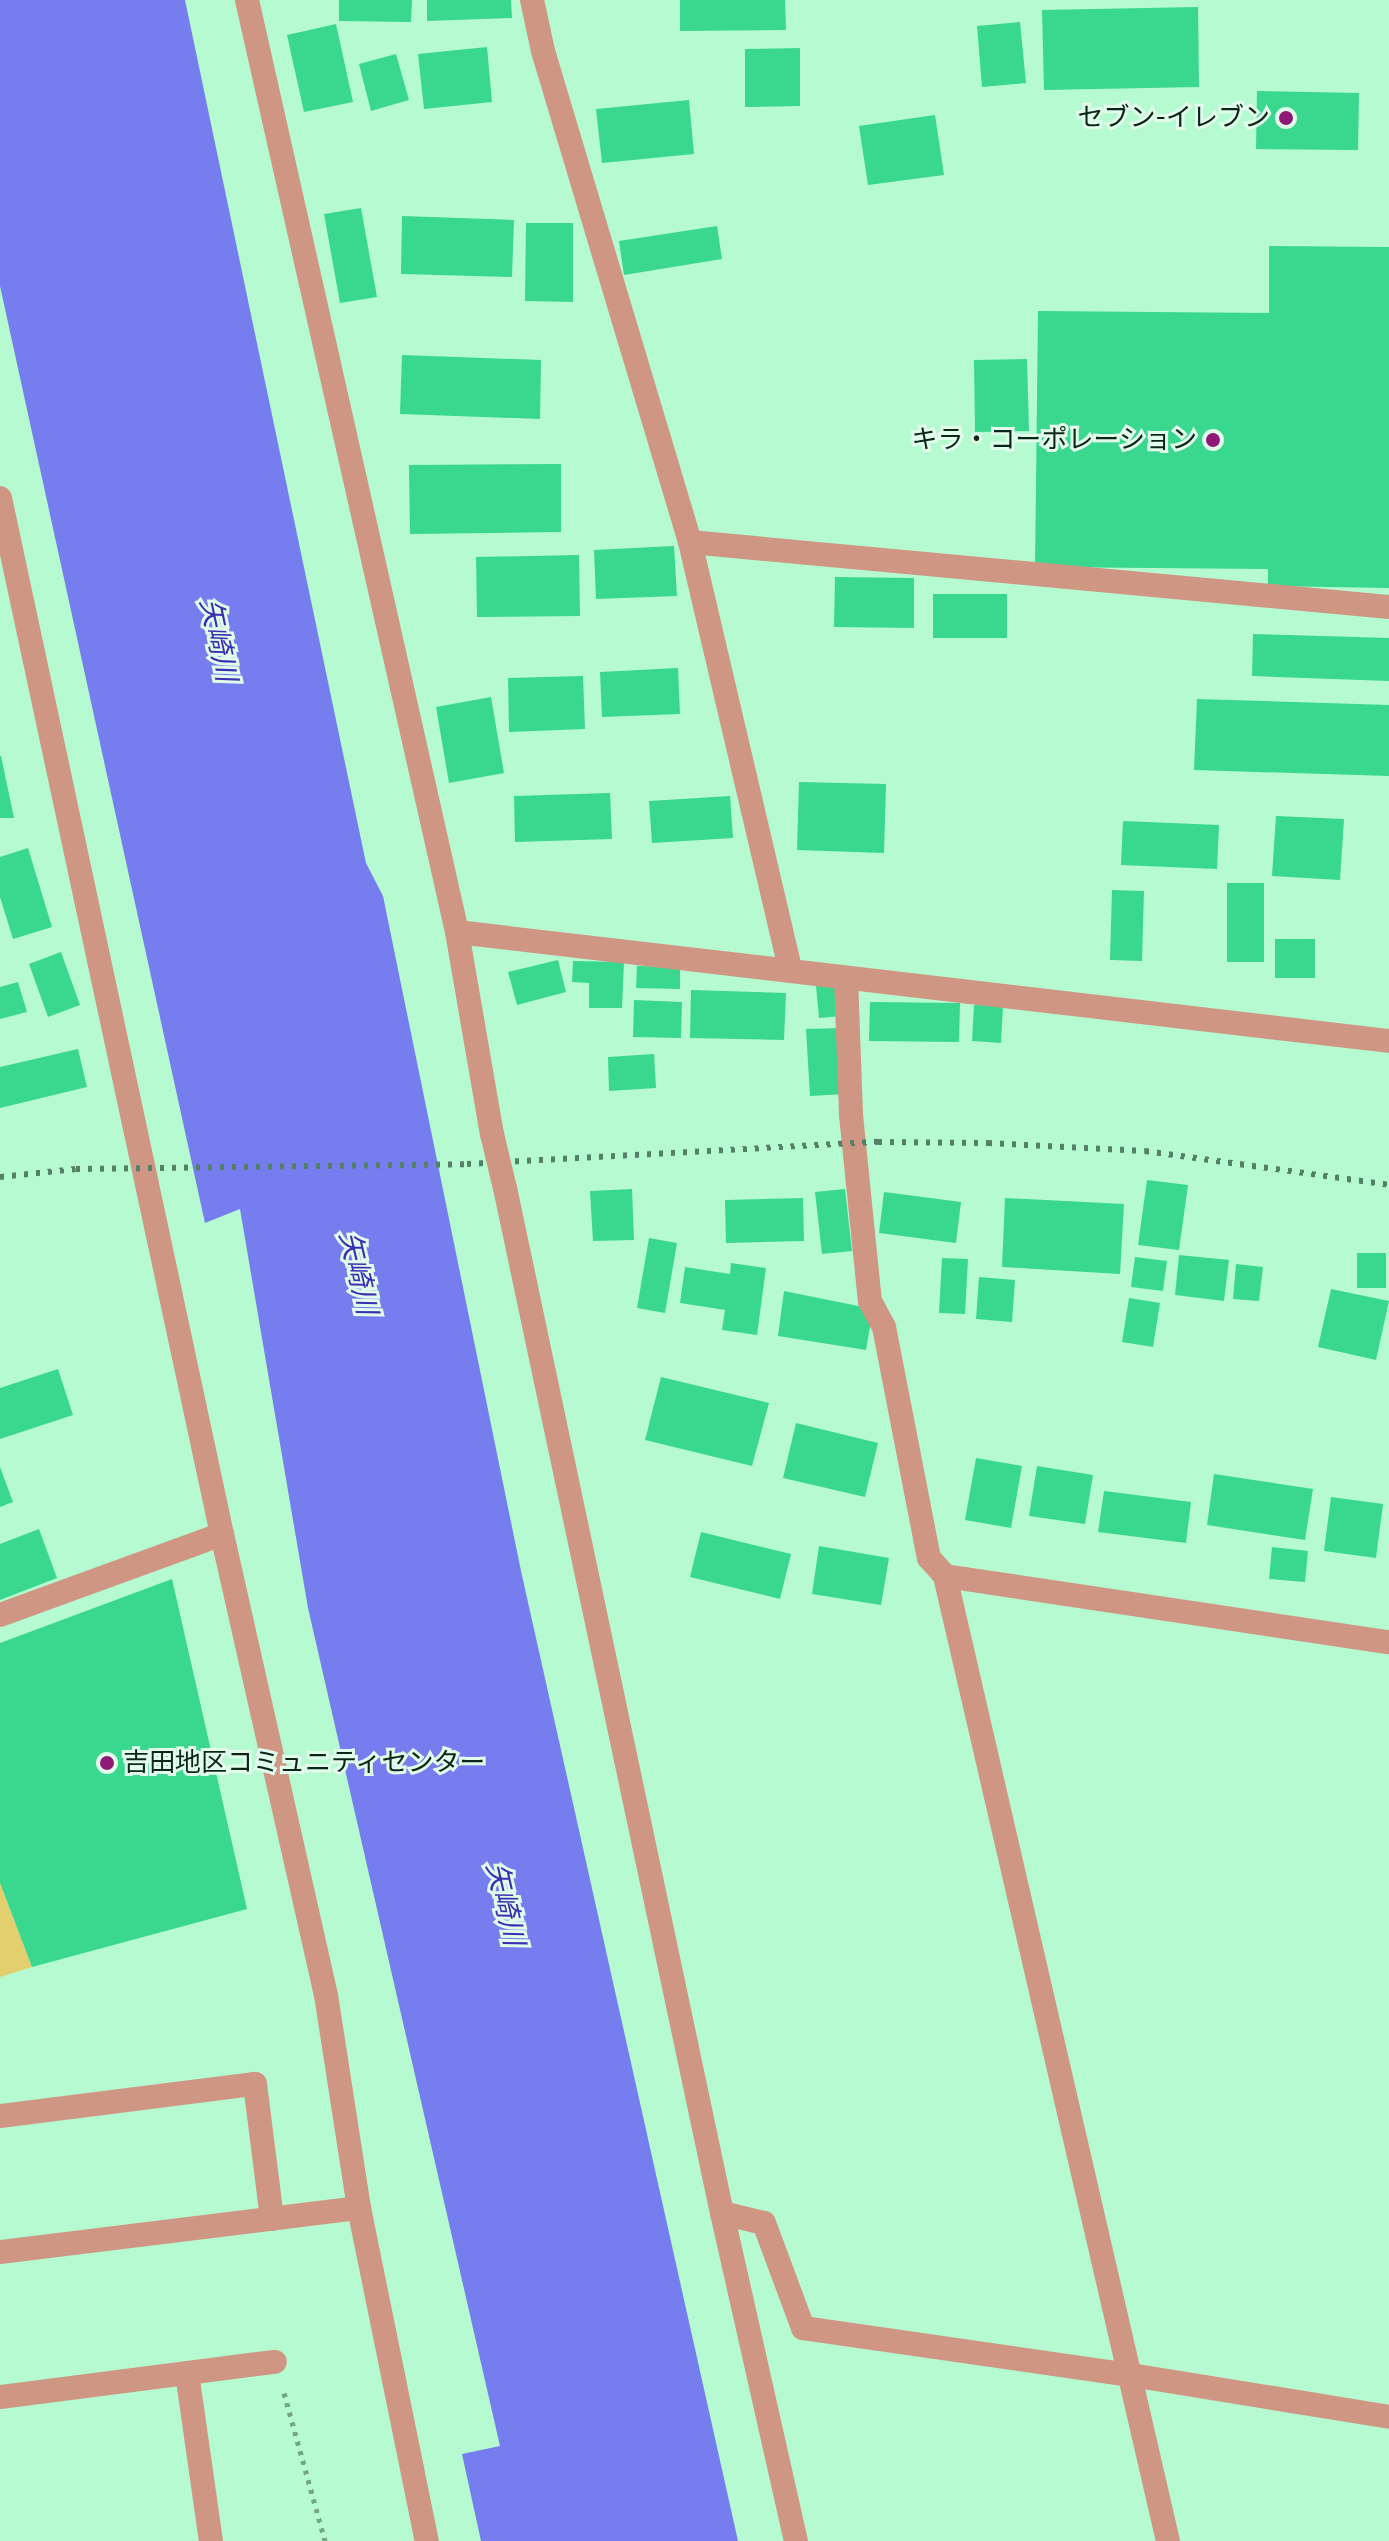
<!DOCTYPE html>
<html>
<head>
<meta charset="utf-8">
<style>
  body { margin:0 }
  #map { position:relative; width:1389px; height:2541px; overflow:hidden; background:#b6fad2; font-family:"Fira Sans","Noto Sans JP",sans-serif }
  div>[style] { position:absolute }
  .green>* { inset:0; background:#e3cf6e }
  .water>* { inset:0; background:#767dee }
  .building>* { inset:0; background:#39d88e }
  .path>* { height:5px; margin-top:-2.5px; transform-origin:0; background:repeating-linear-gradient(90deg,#73a689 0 4px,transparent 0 10px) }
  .minor>* { height:24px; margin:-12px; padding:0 12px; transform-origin:12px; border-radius:12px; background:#d09684 }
  .tertiary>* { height:24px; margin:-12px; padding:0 12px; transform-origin:12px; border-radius:12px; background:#d09684 }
  .rail>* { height:6px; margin-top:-3px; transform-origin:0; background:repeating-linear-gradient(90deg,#538067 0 4px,transparent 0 12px) }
  .tertiary-bridge>* { height:24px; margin:-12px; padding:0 12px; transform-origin:12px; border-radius:12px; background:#d09684 }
  .dots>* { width:22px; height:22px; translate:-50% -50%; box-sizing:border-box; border:4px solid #e2fcec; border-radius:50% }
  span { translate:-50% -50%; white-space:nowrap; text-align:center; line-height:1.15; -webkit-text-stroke:6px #e2fcec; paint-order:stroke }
  .poi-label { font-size:26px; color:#0b2618 }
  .right { translate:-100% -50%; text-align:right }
  .left { translate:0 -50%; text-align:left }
  .water-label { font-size:28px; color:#3b2eb2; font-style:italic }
</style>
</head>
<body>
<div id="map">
  <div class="green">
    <div style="clip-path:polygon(0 1883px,32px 1967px,0 1977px)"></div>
  </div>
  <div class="water">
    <div style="clip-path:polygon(0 0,185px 0,366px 863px,383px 896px,521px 1571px,738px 2541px,481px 2541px,462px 2454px,500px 2446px,308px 1608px,240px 1209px,205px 1223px,0 286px)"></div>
  </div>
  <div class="building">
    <div style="clip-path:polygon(339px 0,412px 0,411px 22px,339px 21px)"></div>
    <div style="clip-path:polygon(427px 0,511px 0,512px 18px,427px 21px)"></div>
    <div style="clip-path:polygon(680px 0,785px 0,786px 30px,680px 31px)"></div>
    <div style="clip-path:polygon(1198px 7px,1199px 87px,1044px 90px,1042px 10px)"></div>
    <div style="clip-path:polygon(1020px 22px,1026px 83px,982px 87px,977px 26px)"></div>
    <div style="clip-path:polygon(336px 24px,353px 102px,304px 112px,287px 35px)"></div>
    <div style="clip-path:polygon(487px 47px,492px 102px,424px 109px,418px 54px)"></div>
    <div style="clip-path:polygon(800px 48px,800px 106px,745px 107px,745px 49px)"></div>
    <div style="clip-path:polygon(396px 54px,409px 100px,371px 111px,359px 64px)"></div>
    <div style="clip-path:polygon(1257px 91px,1359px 93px,1358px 150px,1256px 149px)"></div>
    <div style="clip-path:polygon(689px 100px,694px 154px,602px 163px,596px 109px)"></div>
    <div style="clip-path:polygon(935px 115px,944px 175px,868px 185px,859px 126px)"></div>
    <div style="clip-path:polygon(361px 208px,377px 297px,340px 303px,324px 214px)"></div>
    <div style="clip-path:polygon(402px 216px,514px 220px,512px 277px,401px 274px)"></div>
    <div style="clip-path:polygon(526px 223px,573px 223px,573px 302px,525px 301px)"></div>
    <div style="clip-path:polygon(717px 226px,722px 259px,624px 275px,619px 241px)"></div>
    <div style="clip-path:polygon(1269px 246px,1389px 247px,1389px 588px,1268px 586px,1268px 569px,1035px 567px,1038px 311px,1269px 313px)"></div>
    <div style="clip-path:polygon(402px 355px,541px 360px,540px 419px,400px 414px)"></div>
    <div style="clip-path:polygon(1027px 359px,1029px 431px,975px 432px,974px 360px)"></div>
    <div style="clip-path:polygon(561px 464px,561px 532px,410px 534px,409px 465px)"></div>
    <div style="clip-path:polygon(674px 546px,677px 596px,596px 599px,594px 550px)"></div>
    <div style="clip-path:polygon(579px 555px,580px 616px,477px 617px,476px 557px)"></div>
    <div style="clip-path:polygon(835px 577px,914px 578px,914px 628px,834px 627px)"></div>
    <div style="clip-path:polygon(933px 594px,1007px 594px,1007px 638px,933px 638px)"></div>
    <div style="clip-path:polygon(1253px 634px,1389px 638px,1389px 681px,1252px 676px)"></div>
    <div style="clip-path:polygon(678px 668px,680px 714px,602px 717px,600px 672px)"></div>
    <div style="clip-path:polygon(583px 676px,585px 729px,509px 732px,508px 678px)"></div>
    <div style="clip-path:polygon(491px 697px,504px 773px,449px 783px,436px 707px)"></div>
    <div style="clip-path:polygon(1197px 699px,1389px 705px,1389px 776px,1194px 770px)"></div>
    <div style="clip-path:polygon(0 756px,1px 756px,14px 818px,0 818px)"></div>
    <div style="clip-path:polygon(799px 782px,886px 784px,884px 853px,797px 850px)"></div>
    <div style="clip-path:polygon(610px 793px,612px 839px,515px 842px,514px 796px)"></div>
    <div style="clip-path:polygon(730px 796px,733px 838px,652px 843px,649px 801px)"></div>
    <div style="clip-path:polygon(1276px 816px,1344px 819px,1340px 880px,1272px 876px)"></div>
    <div style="clip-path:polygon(1123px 821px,1219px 825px,1217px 869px,1121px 865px)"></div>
    <div style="clip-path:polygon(28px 848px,52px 927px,13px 939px,0 897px,0 857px)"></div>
    <div style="clip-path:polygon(1227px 883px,1264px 883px,1264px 962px,1227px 962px)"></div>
    <div style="clip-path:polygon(1112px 890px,1144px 891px,1142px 961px,1110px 960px)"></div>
    <div style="clip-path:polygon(1275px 939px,1315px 939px,1315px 978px,1275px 978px)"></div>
    <div style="clip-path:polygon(61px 952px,80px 1005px,48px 1017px,29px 964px)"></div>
    <div style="clip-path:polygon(558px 960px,566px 992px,517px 1005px,508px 972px)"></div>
    <div style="clip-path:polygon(573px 961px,624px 962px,622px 1008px,589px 1008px,589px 983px,572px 982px)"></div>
    <div style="clip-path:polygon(637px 966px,680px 967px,680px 989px,636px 988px)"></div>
    <div style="clip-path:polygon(18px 982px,27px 1012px,0 1019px,0 987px)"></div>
    <div style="clip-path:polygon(839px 985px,842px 1016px,819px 1018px,816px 986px)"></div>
    <div style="clip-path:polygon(691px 990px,786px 993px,784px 1040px,690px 1038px)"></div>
    <div style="clip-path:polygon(634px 1000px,682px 1002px,681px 1038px,633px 1037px)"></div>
    <div style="clip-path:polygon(870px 1002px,960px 1003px,959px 1042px,869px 1041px)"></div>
    <div style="clip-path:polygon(974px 1005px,1003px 1006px,1001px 1043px,972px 1041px)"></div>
    <div style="clip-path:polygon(842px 1028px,845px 1094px,810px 1096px,806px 1029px)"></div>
    <div style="clip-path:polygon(78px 1049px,87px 1087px,0 1108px,0 1067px)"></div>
    <div style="clip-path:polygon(654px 1054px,656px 1088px,609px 1091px,608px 1057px)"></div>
    <div style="clip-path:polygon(1147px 1180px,1188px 1185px,1179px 1250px,1138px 1245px)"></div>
    <div style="clip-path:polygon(632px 1189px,634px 1240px,593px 1241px,590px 1191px)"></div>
    <div style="clip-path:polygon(845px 1189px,852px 1251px,822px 1254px,815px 1192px)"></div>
    <div style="clip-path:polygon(884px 1192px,961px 1202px,956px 1243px,879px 1233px)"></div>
    <div style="clip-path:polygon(803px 1198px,804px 1241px,726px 1243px,725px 1200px)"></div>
    <div style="clip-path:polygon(1005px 1198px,1124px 1204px,1120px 1274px,1002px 1267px)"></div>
    <div style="clip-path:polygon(649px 1238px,677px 1243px,665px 1313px,637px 1308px)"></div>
    <div style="clip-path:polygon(1357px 1253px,1386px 1253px,1386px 1288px,1357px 1288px)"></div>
    <div style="clip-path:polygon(1179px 1255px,1229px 1260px,1224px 1301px,1175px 1295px)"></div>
    <div style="clip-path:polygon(1135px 1257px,1167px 1261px,1163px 1291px,1131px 1287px)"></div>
    <div style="clip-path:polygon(942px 1258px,968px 1259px,965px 1314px,939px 1313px)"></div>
    <div style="clip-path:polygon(731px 1263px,766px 1268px,757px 1335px,722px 1330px,725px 1310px,680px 1303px,685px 1267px,730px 1274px)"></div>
    <div style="clip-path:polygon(1236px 1264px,1263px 1267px,1259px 1301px,1233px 1299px)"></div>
    <div style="clip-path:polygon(979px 1277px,1015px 1280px,1012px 1322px,976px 1319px)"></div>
    <div style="clip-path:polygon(1331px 1289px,1389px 1301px,1376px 1360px,1318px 1347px)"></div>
    <div style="clip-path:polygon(784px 1291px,873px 1309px,866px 1350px,778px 1336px)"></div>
    <div style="clip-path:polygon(1129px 1298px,1160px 1303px,1153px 1347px,1122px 1342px)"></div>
    <div style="clip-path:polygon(58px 1369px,73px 1415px,0 1439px,0 1388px)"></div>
    <div style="clip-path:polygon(661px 1377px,769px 1403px,752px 1466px,645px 1440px)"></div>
    <div style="clip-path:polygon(796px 1423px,878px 1443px,865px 1497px,783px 1478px)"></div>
    <div style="clip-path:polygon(976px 1458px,1022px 1466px,1011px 1528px,965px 1520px)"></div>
    <div style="clip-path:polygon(1037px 1466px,1093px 1475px,1085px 1524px,1029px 1516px)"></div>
    <div style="clip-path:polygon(0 1467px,13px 1502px,0 1507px)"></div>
    <div style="clip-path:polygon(1214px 1474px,1313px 1489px,1305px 1540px,1207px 1525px)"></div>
    <div style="clip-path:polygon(1104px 1491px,1191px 1502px,1186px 1543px,1098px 1532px)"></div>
    <div style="clip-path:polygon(1331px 1497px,1383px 1504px,1376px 1558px,1324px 1551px)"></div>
    <div style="clip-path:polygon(39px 1529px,57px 1578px,0 1600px,0 1544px)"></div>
    <div style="clip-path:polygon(701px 1532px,791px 1554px,780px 1599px,690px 1577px)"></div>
    <div style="clip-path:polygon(819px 1546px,889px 1558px,881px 1605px,812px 1594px)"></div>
    <div style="clip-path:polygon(1272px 1547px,1308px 1551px,1305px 1582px,1269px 1579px)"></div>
    <div style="clip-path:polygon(172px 1579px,247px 1909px,32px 1967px,0 1883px,0 1643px)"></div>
  </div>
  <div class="path">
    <div style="left:284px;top:2393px;width:154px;rotate:74.5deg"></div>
  </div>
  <div class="minor">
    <div style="left:532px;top:0;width:52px;rotate:77.8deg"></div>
    <div style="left:543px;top:51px;width:513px;rotate:73.33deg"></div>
    <div style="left:690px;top:542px;width:441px;rotate:76.8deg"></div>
    <div style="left:0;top:498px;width:1060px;rotate:77.91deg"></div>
    <div style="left:222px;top:1534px;width:473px;rotate:77.3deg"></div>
    <div style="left:326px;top:1995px;width:216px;rotate:81.2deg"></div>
    <div style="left:359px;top:2208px;width:340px;rotate:78.5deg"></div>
    <div style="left:690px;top:542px;width:702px;rotate:5.31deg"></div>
    <div style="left:457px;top:932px;width:938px;rotate:6.67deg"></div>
    <div style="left:846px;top:978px;width:137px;rotate:87.9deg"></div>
    <div style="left:851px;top:1115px;width:187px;rotate:84.2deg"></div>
    <div style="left:870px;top:1301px;width:30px;rotate:62deg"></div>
    <div style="left:884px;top:1327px;width:235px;rotate:79deg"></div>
    <div style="left:929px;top:1558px;width:24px;rotate:48deg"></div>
    <div style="left:945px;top:1576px;width:990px;rotate:76.99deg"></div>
    <div style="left:945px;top:1576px;width:449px;rotate:8.5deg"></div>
    <div style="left:0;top:1615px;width:236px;rotate:-20deg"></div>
    <div style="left:0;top:2116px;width:257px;rotate:-7.2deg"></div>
    <div style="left:255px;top:2084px;width:136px;rotate:82.8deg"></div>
    <div style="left:722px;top:2213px;width:43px;rotate:13.4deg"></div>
    <div style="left:764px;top:2223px;width:112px;rotate:69.6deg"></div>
    <div style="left:803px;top:2328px;width:331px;rotate:8.2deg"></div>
    <div style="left:1131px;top:2375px;width:261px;rotate:9.2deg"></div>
    <div style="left:0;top:2252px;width:362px;rotate:-7deg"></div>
    <div style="left:187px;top:2373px;width:170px;rotate:81.9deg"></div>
    <div style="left:0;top:2397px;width:277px;rotate:-7.3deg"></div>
  </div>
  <div class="tertiary">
    <div style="left:247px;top:0;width:955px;rotate:77.3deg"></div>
    <div style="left:457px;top:932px;width:205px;rotate:80.2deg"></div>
    <div style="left:505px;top:1188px;width:1048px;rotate:78.05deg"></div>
    <div style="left:722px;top:2213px;width:336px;rotate:77.3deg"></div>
  </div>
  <div class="rail">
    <div style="left:0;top:1177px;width:76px;rotate:-6deg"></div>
    <div style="left:76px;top:1169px;width:391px;rotate:-0.7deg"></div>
    <div style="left:467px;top:1164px;width:412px;rotate:-3.1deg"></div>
    <div style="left:878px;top:1142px;width:110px;rotate:0.5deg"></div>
    <div style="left:988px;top:1143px;width:157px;rotate:2.9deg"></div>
    <div style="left:1145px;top:1151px;width:246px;rotate:7.9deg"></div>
  </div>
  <div class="tertiary-bridge">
    <div style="left:492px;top:1134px;width:56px;rotate:76.5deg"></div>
  </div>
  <div class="dots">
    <div style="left:1286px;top:118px;background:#901978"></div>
    <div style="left:1213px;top:440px;background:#901978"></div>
    <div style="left:107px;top:1763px;background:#901978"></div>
  </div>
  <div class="poi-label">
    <span class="right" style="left:1270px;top:118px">セブン-イレブン</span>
    <span class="right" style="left:1197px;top:440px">キラ・コーポレーション</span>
    <span class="left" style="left:123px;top:1763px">吉田地区コミュニティセンター</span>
  </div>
  <div class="water-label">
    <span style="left:218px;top:640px;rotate:78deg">矢崎川</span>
    <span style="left:358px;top:1273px;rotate:77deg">矢崎川</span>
    <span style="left:505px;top:1904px;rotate:77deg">矢崎川</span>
  </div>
</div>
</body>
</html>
